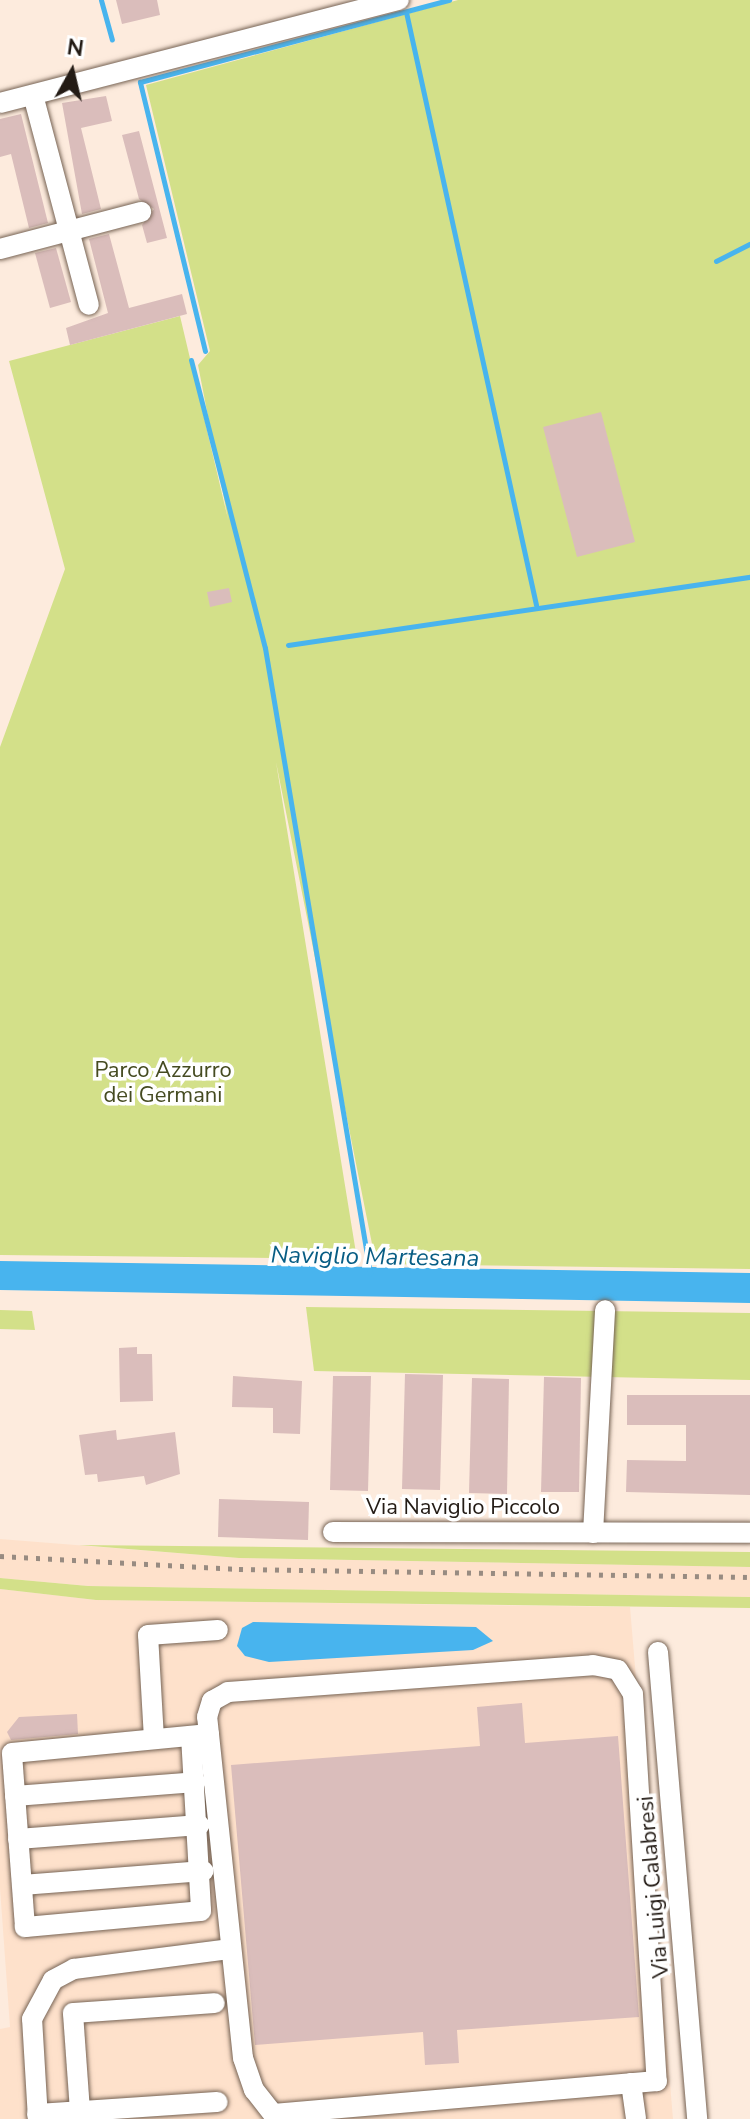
<!DOCTYPE html>
<html>
<head>
<meta charset="utf-8">
<style>
  body { margin:0 }
  #map { position:relative; width:750px; height:2119px; overflow:hidden; background:#fdebdd; font-family:"Nunito Sans",sans-serif }
  div>[style] { position:absolute }
  .built>* { inset:0; background:#fee1cb }
  .green>* { inset:0; background:#d3e089 }
  .water>* { inset:0; background:#48b4ee }
  .stream>* { height:5px; margin:-2.5px; padding:0 2.5px; transform-origin:2.5px; border-radius:2.5px; background:#48b4ee }
  .building>* { inset:0; background:#dabdbb }
  .roads { filter:drop-shadow(0 0 2px #766354) drop-shadow(0 0 2px #766354) }
  .minor>* { height:20px; margin:-10px; padding:0 10px; transform-origin:10px; border-radius:10px; background:#fff }
  .rail>* { height:5px; margin-top:-2.5px; transform-origin:0; background:repeating-linear-gradient(90deg,#988b81 0 4px,transparent 0 12px) }
  span { translate:-50% -50%; white-space:nowrap; text-align:center; line-height:1.15; -webkit-text-stroke:7px #fff; paint-order:stroke }
  .park-label { font-size:22px; color:#454b21 }
  .street-label { font-size:22px; color:#231b15 }
  .water-label { font-size:24px; color:#085d84; font-style:italic }
  .north { position:absolute; left:32px; top:32px; width:80px; height:80px; -webkit-text-stroke:6px #fff; paint-order:stroke; rotate:8deg; font-size:22px; font-weight:700; line-height:32px; text-align:center; color:#231b15 }
  .north::after { content:''; display:block; margin:auto; width:28px; height:36px; background:#231b15; clip-path:polygon(50% 0,100% 100%,50% 72%,0 100%) }
</style>
</head>
<body>
<div id="map">
  <div class="built">
    <div style="clip-path:polygon(0 1539px,239px 1558px,750px 1567px,750px 1597px,88px 1586px,0 1578px)"></div>
    <div style="clip-path:polygon(0 1589px,96px 1600px,630px 1607px,673px 2119px,0 2119px,0 2029px,10px 2027px,0 1888px)"></div>
  </div>
  <div class="green">
    <div style="clip-path:polygon(458px 0,750px 0,750px 1269px,376px 1264px,276px 762px,357px 1259px,0 1255px,0 747px,65px 569px,9px 361px,180px 316px,228px 519px,198px 365px,210px 351px,146px 85px)"></div>
    <div style="clip-path:polygon(306px 1307px,750px 1313px,750px 1380px,314px 1371px)"></div>
    <div style="clip-path:polygon(0 1310px,32px 1311px,35px 1330px,0 1329px)"></div>
    <div style="clip-path:polygon(79px 1545px,750px 1552px,750px 1567px,239px 1558px)"></div>
    <div style="clip-path:polygon(0 1578px,88px 1586px,750px 1597px,750px 1608px,96px 1600px,0 1589px)"></div>
  </div>
  <div class="water">
    <div style="clip-path:polygon(0 1261px,750px 1273px,750px 1303px,0 1290px)"></div>
    <div style="clip-path:polygon(253px 1622px,476px 1627px,493px 1641px,473px 1650px,269px 1662px,245px 1656px,237px 1646px,242px 1628px)"></div>
  </div>
  <div class="stream">
    <div style="left:101px;top:0;width:41px;rotate:74.6deg"></div>
    <div style="left:406px;top:12px;width:607px;rotate:77.63deg"></div>
    <div style="left:716px;top:261px;width:38px;rotate:-27deg"></div>
    <div style="left:205px;top:351px;width:277px;rotate:-103.6deg"></div>
    <div style="left:140px;top:82px;width:320px;rotate:-14.9deg"></div>
    <div style="left:191px;top:360px;width:297px;rotate:75.6deg"></div>
    <div style="left:265px;top:648px;width:634px;rotate:80.46deg"></div>
    <div style="left:288px;top:645px;width:467px;rotate:-8.4deg"></div>
  </div>
  <div class="building">
    <div style="clip-path:polygon(116px 0,157px 0,160px 15px,122px 24px)"></div>
    <div style="clip-path:polygon(106px 96px,112px 121px,81px 128px,101px 209px,82px 214px,62px 103px)"></div>
    <div style="clip-path:polygon(21px 114px,48px 223px,29px 228px,11px 154px,0 157px,0 119px)"></div>
    <div style="clip-path:polygon(139px 131px,167px 238px,147px 243px,142px 225px,154px 209px,139px 199px,122px 135px)"></div>
    <div style="clip-path:polygon(109px 234px,129px 308px,182px 294px,187px 314px,70px 345px,66px 328px,108px 313px,89px 239px)"></div>
    <div style="clip-path:polygon(56px 248px,71px 302px,50px 308px,35px 253px)"></div>
    <div style="clip-path:polygon(601px 412px,635px 542px,577px 557px,543px 427px)"></div>
    <div style="clip-path:polygon(229px 588px,232px 602px,210px 607px,207px 592px)"></div>
    <div style="clip-path:polygon(137px 1347px,137px 1354px,152px 1354px,153px 1401px,120px 1402px,119px 1348px)"></div>
    <div style="clip-path:polygon(405px 1374px,443px 1375px,440px 1490px,402px 1489px)"></div>
    <div style="clip-path:polygon(233px 1376px,302px 1381px,300px 1434px,273px 1433px,273px 1408px,232px 1407px)"></div>
    <div style="clip-path:polygon(333px 1376px,371px 1376px,368px 1491px,330px 1490px)"></div>
    <div style="clip-path:polygon(544px 1377px,581px 1378px,579px 1492px,541px 1492px)"></div>
    <div style="clip-path:polygon(472px 1378px,509px 1379px,507px 1494px,469px 1493px)"></div>
    <div style="clip-path:polygon(627px 1395px,750px 1395px,750px 1495px,626px 1492px,627px 1460px,686px 1461px,686px 1425px,627px 1425px)"></div>
    <div style="clip-path:polygon(116px 1430px,117px 1440px,175px 1432px,180px 1474px,146px 1485px,144px 1476px,98px 1482px,97px 1474px,85px 1475px,79px 1435px)"></div>
    <div style="clip-path:polygon(219px 1499px,309px 1502px,308px 1540px,218px 1537px)"></div>
    <div style="clip-path:polygon(522px 1703px,525px 1743px,618px 1736px,639px 2017px,457px 2030px,459px 2063px,425px 2065px,423px 2032px,255px 2045px,231px 1765px,480px 1746px,477px 1707px)"></div>
    <div style="clip-path:polygon(77px 1714px,78px 1734px,11px 1740px,7px 1732px,19px 1717px)"></div>
  </div>
  <div class="roads">
    <div class="minor">
      <div style="left:33px;top:95px;width:217px;rotate:75.1deg"></div>
      <div style="left:0;top:103px;width:412px;rotate:-14.5deg"></div>
      <div style="left:0;top:249px;width:146px;rotate:-14.7deg"></div>
      <div style="left:333px;top:1532px;width:417px;rotate:0.1deg"></div>
      <div style="left:593px;top:1533px;width:223px;rotate:-86.9deg"></div>
      <div style="left:658px;top:1652px;width:469px;rotate:85.2deg"></div>
      <div style="left:593px;top:1665px;width:25px;rotate:11deg"></div>
      <div style="left:618px;top:1670px;width:28px;rotate:58deg"></div>
      <div style="left:633px;top:1694px;width:388px;rotate:86.5deg"></div>
      <div style="left:657px;top:2081px;width:385px;rotate:175.1deg"></div>
      <div style="left:273px;top:2114px;width:31px;rotate:-128deg"></div>
      <div style="left:254px;top:2090px;width:34px;rotate:-109deg"></div>
      <div style="left:243px;top:2058px;width:343px;rotate:-96deg"></div>
      <div style="left:207px;top:1717px;width:17px;rotate:-73deg"></div>
      <div style="left:212px;top:1701px;width:18px;rotate:-29deg"></div>
      <div style="left:228px;top:1692px;width:366px;rotate:-4.2deg"></div>
      <div style="left:191px;top:1736px;width:175px;rotate:86.7deg"></div>
      <div style="left:201px;top:1911px;width:177px;rotate:174.8deg"></div>
      <div style="left:25px;top:1927px;width:174px;rotate:-94.3deg"></div>
      <div style="left:12px;top:1753px;width:198px;rotate:-5.5deg"></div>
      <div style="left:154px;top:1739px;width:104px;rotate:-93.3deg"></div>
      <div style="left:148px;top:1635px;width:70px;rotate:-4.1deg"></div>
      <div style="left:15px;top:1796px;width:181px;rotate:-4.4deg"></div>
      <div style="left:18px;top:1839px;width:182px;rotate:-4.4deg"></div>
      <div style="left:22px;top:1885px;width:182px;rotate:-4.4deg"></div>
      <div style="left:631px;top:2083px;width:36px;rotate:82deg"></div>
      <div style="left:80px;top:2111px;width:98px;rotate:-94.1deg"></div>
      <div style="left:73px;top:2013px;width:142px;rotate:-4deg"></div>
      <div style="left:37px;top:2114px;width:181px;rotate:-3.8deg"></div>
      <div style="left:38px;top:2119px;width:100px;rotate:-93.4deg"></div>
      <div style="left:32px;top:2019px;width:44px;rotate:-61.7deg"></div>
      <div style="left:53px;top:1980px;width:24px;rotate:-28deg"></div>
      <div style="left:74px;top:1969px;width:158px;rotate:-7.3deg"></div>
    </div>
  </div>
  <div class="rail">
    <div style="left:0;top:1556px;width:239px;rotate:3.1deg"></div>
    <div style="left:239px;top:1569px;width:511px;rotate:0.9deg"></div>
  </div>
  <div class="park-label">
    <span style="left:163px;top:1083px">Parco Azzurro<br>dei Germani</span>
  </div>
  <div class="street-label">
    <span style="left:463px;top:1508px">Via Naviglio Piccolo</span>
    <span style="left:654px;top:1887px;rotate:-95deg">Via Luigi Calabresi</span>
  </div>
  <div class="water-label">
    <span style="left:375px;top:1257px;rotate:1deg">Naviglio Martesana</span>
  </div>
  <div class="north">N</div>
</div>
</body>
</html>
